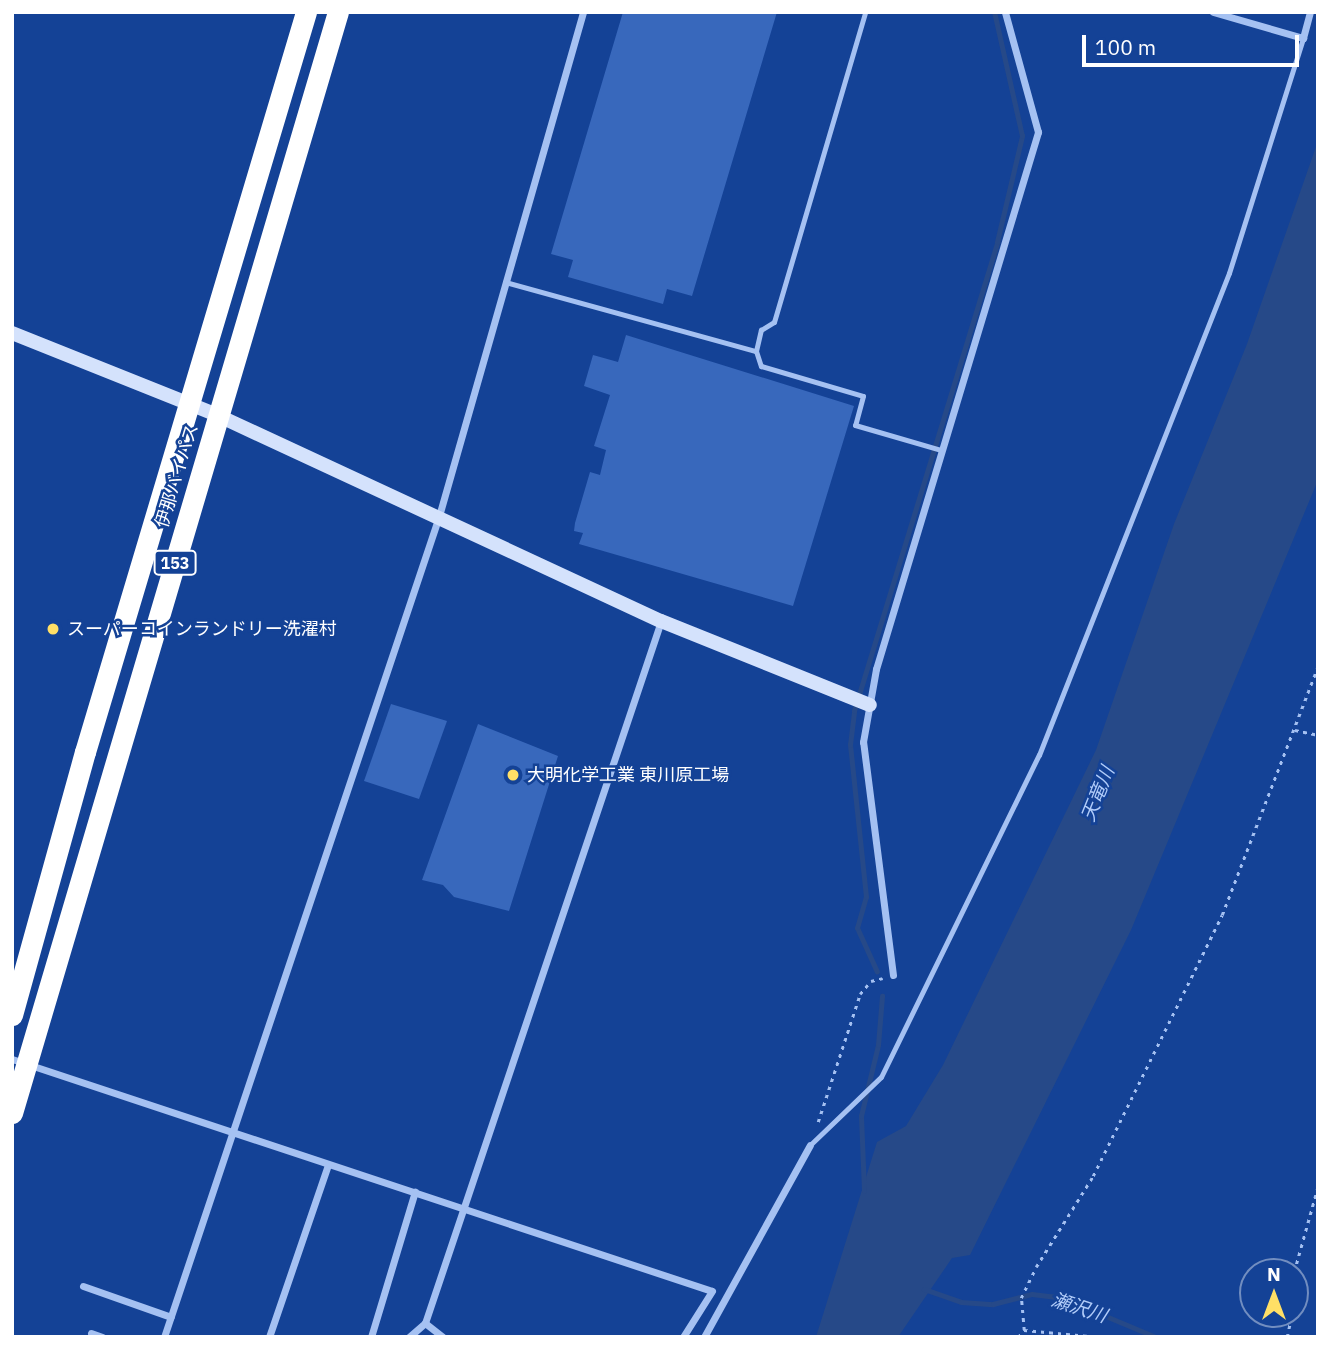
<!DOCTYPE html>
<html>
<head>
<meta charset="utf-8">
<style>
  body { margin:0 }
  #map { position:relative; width:1330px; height:1349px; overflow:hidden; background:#144296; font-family:"IBM Plex Sans","Noto Sans JP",sans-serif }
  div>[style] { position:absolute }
  .water>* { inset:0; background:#264988 }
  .stream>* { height:4.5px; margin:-2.25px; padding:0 2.25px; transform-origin:2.25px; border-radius:2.25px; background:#264988 }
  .building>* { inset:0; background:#3868bc }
  .path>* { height:2.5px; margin-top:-1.25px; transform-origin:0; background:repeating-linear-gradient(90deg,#a5c1f2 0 3.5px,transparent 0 8.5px) }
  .lane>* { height:5px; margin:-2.5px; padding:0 2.5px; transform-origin:2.5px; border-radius:2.5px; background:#a5c1f2 }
  .street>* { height:7px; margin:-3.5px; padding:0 3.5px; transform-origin:3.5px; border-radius:3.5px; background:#a5c1f2 }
  .secondary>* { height:14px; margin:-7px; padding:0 7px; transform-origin:7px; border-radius:7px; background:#d4e2fc }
  .highway>* { height:21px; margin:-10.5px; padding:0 10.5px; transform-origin:10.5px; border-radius:10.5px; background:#fff }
  .dots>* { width:19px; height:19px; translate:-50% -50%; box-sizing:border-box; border:4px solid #144296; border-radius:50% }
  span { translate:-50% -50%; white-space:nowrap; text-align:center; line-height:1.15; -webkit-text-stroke:5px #144296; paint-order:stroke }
  .shield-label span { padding:2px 5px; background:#144296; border:2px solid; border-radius:5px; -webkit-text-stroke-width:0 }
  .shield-label { font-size:16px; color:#fff; font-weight:700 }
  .street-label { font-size:18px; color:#fff }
  .poi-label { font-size:18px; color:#fff }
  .left { translate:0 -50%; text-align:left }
  .water-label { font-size:19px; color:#b1ccf9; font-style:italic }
  .frame { position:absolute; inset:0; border:14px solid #fff; pointer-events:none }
  .north { position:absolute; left:1239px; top:1258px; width:70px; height:70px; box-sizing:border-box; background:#144296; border:2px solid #728ec0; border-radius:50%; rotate:0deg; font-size:19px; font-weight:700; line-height:28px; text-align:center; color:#fff }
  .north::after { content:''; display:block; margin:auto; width:24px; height:32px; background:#ffdf66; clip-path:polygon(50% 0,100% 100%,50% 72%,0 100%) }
  .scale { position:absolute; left:1082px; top:35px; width:217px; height:32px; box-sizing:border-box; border:4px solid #fff; border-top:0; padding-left:9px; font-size:21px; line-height:24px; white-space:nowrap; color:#fff; -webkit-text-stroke:5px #144296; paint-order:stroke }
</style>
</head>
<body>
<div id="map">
  <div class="water">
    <div style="clip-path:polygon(1318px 141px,1318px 480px,1131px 930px,970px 1255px,952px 1258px,898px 1337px,816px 1337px,877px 1142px,906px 1126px,943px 1065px,1096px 750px,1174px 524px,1247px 344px)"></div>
  </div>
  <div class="stream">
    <div style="left:877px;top:972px;width:48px;rotate:-114.4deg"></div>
    <div style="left:857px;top:928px;width:32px;rotate:-74deg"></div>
    <div style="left:866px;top:897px;width:153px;rotate:-96deg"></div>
    <div style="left:850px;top:745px;width:34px;rotate:-83deg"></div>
    <div style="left:854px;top:711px;width:490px;rotate:-73deg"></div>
    <div style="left:997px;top:242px;width:109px;rotate:-76.7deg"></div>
    <div style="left:1022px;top:136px;width:127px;rotate:-102.7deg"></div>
    <div style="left:864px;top:1191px;width:75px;rotate:-92.3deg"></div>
    <div style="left:861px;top:1116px;width:73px;rotate:-76.5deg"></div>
    <div style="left:878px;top:1045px;width:49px;rotate:-85.3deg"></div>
    <div style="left:924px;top:1289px;width:39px;rotate:19deg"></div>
    <div style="left:961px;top:1302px;width:32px;rotate:4deg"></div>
    <div style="left:993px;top:1304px;width:40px;rotate:-14.4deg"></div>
    <div style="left:1032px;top:1294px;width:31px;rotate:7deg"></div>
    <div style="left:1063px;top:1298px;width:101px;rotate:22.8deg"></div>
  </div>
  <div class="building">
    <div style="clip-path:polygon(623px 12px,777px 12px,692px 296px,667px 289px,663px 304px,568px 277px,573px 260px,551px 254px)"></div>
    <div style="clip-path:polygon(626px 335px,854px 406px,793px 606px,579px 544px,583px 533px,574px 531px,575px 523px,590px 472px,600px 475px,606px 450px,594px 446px,610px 395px,584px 386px,593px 355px,618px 362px)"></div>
    <div style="clip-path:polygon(391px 704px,447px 721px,419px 799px,364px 781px)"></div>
    <div style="clip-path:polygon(478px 724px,558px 756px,509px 911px,454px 897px,443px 885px,422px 880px)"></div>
  </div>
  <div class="path">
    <div style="left:1295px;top:730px;width:24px;rotate:12deg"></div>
    <div style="left:818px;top:1122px;width:135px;rotate:-71.8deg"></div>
    <div style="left:860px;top:994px;width:17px;rotate:-50deg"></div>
    <div style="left:871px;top:981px;width:12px;rotate:-14deg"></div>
    <div style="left:1294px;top:1272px;width:89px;rotate:-74.4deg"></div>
    <div style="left:1295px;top:1299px;width:3px;rotate:90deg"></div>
    <div style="left:1024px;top:1330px;width:76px;rotate:5.3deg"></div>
    <div style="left:1018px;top:1337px;width:9px;rotate:-49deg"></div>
    <div style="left:1024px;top:1330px;width:32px;rotate:-95deg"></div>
    <div style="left:1021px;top:1298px;width:34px;rotate:-64deg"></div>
    <div style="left:1036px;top:1267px;width:107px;rotate:-57.9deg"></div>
    <div style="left:1093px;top:1176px;width:291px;rotate:-63.7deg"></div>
    <div style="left:1222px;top:915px;width:267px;rotate:-68.9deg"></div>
    <div style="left:1287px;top:1337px;width:24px;rotate:-78deg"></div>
  </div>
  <div class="lane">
    <div style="left:505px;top:282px;width:260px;rotate:15.4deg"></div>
    <div style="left:756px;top:351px;width:16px;rotate:72deg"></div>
    <div style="left:761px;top:366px;width:106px;rotate:16.4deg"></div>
    <div style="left:863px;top:396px;width:30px;rotate:105deg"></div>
    <div style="left:855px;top:425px;width:90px;rotate:16.2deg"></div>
    <div style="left:756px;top:351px;width:22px;rotate:-77deg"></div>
    <div style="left:761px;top:330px;width:15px;rotate:-32deg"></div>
    <div style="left:774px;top:322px;width:323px;rotate:-73.6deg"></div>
    <div style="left:810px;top:1145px;width:98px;rotate:-43.8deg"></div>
    <div style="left:881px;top:1077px;width:359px;rotate:-63.9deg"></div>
    <div style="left:1039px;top:755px;width:518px;rotate:-68.49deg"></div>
    <div style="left:1229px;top:273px;width:246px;rotate:-72.5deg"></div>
  </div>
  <div class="street">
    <div style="left:1213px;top:12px;width:94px;rotate:16.1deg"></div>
    <div style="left:1303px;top:38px;width:27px;rotate:-75deg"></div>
    <div style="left:893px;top:975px;width:235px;rotate:-97.3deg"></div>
    <div style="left:863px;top:742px;width:74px;rotate:-79.9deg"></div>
    <div style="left:876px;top:669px;width:561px;rotate:-73.21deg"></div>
    <div style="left:1038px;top:132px;width:124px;rotate:-105.4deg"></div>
    <div style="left:12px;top:1059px;width:737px;rotate:18.34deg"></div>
    <div style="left:712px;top:1291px;width:54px;rotate:122.2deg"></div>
    <div style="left:83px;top:1286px;width:93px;rotate:19.4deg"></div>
    <div style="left:425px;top:1323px;width:23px;rotate:38deg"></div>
    <div style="left:91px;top:1333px;width:12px;rotate:20deg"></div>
    <div style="left:164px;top:1337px;width:866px;rotate:-71.48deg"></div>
    <div style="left:439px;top:516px;width:524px;rotate:-74.05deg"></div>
    <div style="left:269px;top:1337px;width:182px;rotate:-71.1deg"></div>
    <div style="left:371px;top:1337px;width:152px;rotate:-73.2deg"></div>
    <div style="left:409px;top:1337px;width:21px;rotate:-41deg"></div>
    <div style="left:425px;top:1323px;width:741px;rotate:-71.42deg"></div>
    <div style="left:704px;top:1337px;width:219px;rotate:-61.1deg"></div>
  </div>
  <div class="secondary">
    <div style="left:12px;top:333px;width:223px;rotate:21.8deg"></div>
    <div style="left:219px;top:416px;width:487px;rotate:24.9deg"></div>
    <div style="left:661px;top:621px;width:225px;rotate:21.9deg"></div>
  </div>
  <div class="highway">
    <div style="left:12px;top:1015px;width:273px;rotate:-74.5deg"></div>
    <div style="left:85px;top:752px;width:772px;rotate:-73.37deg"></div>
    <div style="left:12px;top:1113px;width:1148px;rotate:-73.51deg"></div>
  </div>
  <div class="dots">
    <div style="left:53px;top:629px;background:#ffdf66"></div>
    <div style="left:513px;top:775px;background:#ffdf66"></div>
  </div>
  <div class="shield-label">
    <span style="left:175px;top:563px">153</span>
  </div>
  <div class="street-label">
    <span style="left:177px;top:476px;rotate:-73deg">伊那バイパス</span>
  </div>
  <div class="poi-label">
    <span class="left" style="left:67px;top:629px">スーパーコインランドリー洗濯村</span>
    <span class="left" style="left:527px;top:775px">大明化学工業 東川原工場</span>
  </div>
  <div class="water-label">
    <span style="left:1098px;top:794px;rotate:-68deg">天竜川</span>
    <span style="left:1079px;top:1308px;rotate:18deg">瀬沢川</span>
  </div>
  <div class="frame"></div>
  <div class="north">N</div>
  <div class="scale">100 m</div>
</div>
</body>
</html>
